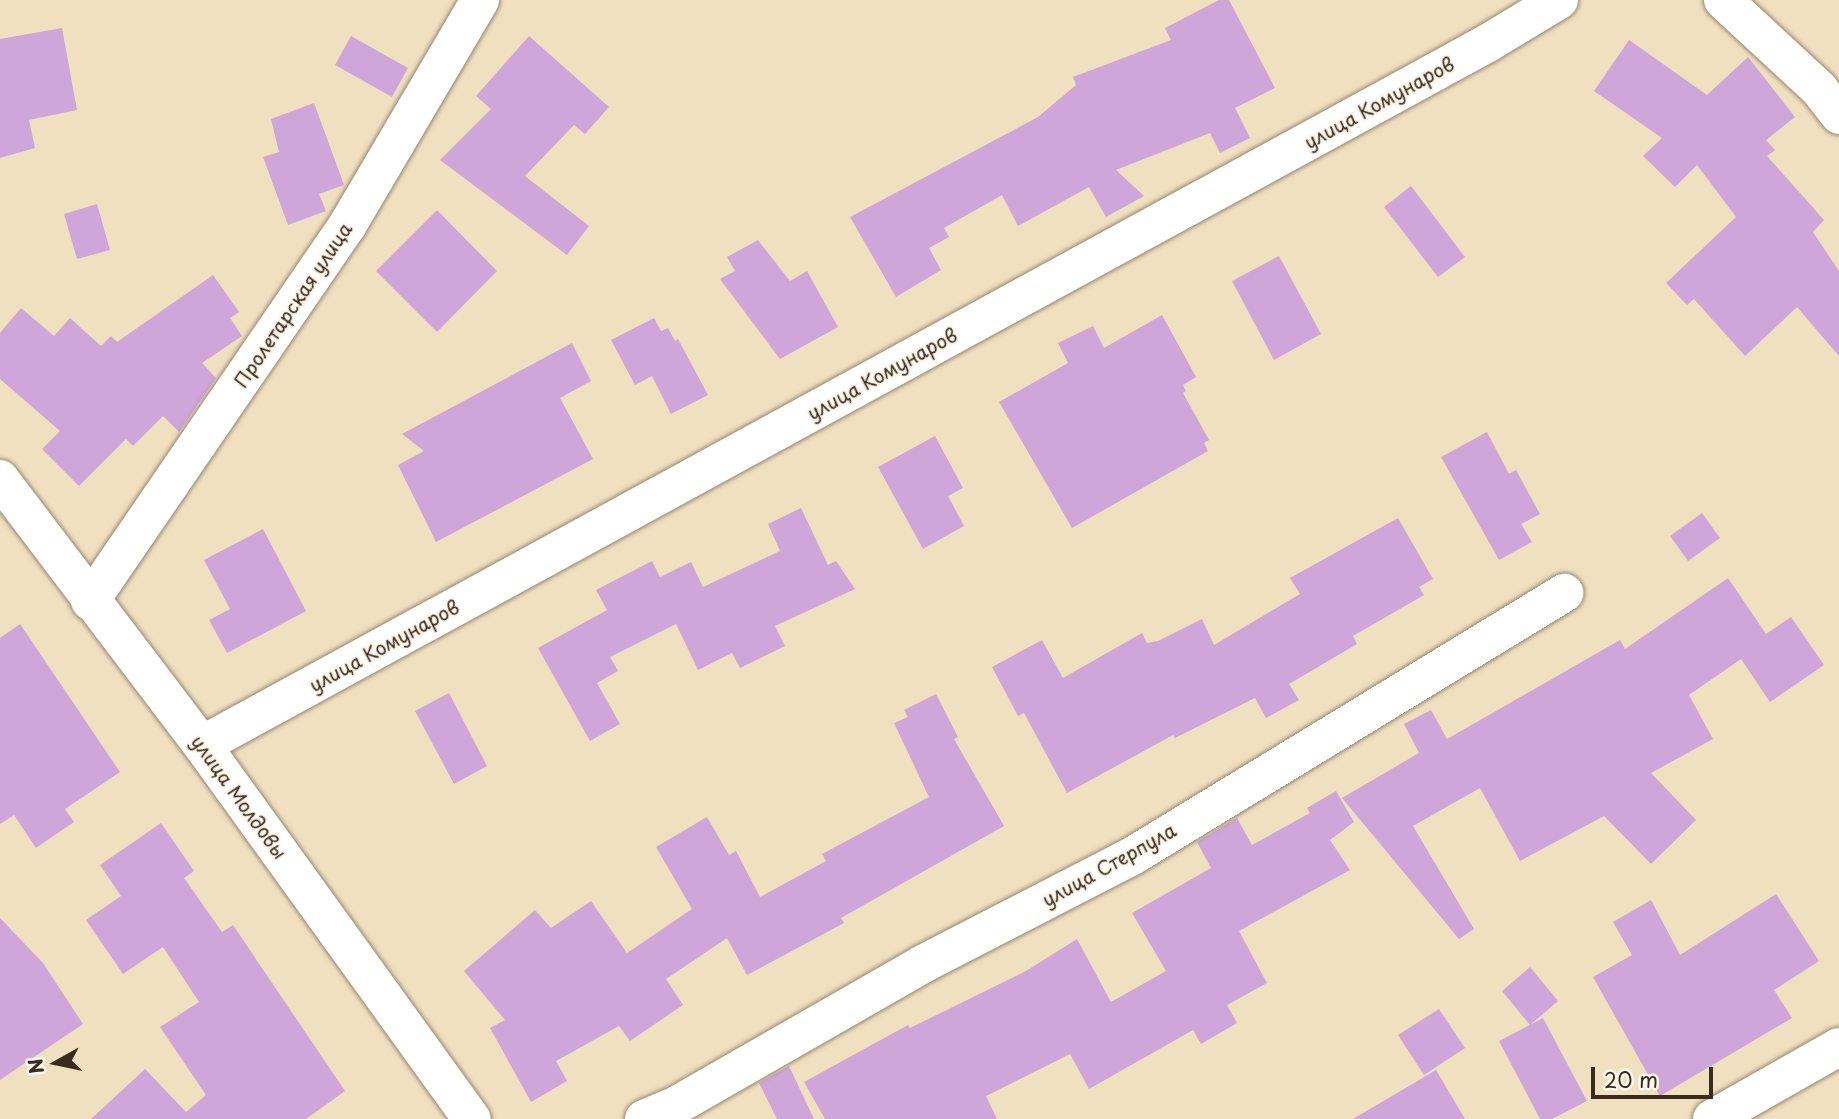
<!DOCTYPE html>
<html>
<head>
<meta charset="utf-8">
<style>
  body { margin:0 }
  #map { position:relative; width:1839px; height:1119px; overflow:hidden; background:#f0e0c0; font-family:"Playpen Sans",sans-serif }
  div>[style] { position:absolute }
  .building>* { inset:0; background:#cea6da }
  .roads { filter:drop-shadow(0 0 2px #96856f) drop-shadow(0 0 2px #96856f) }
  .minor>* { height:38px; margin:-19px; padding:0 19px; transform-origin:19px; border-radius:19px; background:#fff }
  span { translate:-50% -50%; white-space:nowrap; text-align:center; line-height:1.15; -webkit-text-stroke:5px #fbf7ec; paint-order:stroke }
  .street-label { font-size:19px; color:#3b2a1e }
  .north { position:absolute; left:21px; top:1028px; width:70px; height:70px; -webkit-text-stroke:5px #fbf7ec; paint-order:stroke; rotate:261deg; font-size:19px; font-weight:700; line-height:28px; text-align:center; color:#3b2a1e }
  .north::after { content:''; display:block; margin:auto; width:24px; height:32px; background:#3b2a1e; clip-path:polygon(50% 0,100% 100%,50% 72%,0 100%) }
  .scale { position:absolute; left:1591px; top:1067px; width:122px; height:32px; box-sizing:border-box; border:4px solid #3b2a1e; border-top:0; padding-left:9px; font-size:21px; line-height:24px; white-space:nowrap; color:#3b2a1e; -webkit-text-stroke:5px #fbf7ec; paint-order:stroke }
</style>
</head>
<body>
<div id="map">
  <div class="building">
    <div style="clip-path:polygon(1219px 0,1229px 0,1275px 88px,1235px 108px,1250px 138px,1220px 153px,1210px 133px,1116px 170px,1144px 196px,1106px 217px,1089px 187px,1018px 226px,1002px 195px,944px 228px,949px 237px,929px 248px,941px 270px,896px 297px,850px 217px,1038px 117px,1076px 85px,1073px 77px,1171px 40px,1165px 28px)"></div>
    <div style="clip-path:polygon(62px 28px,77px 110px,29px 120px,35px 148px,0 158px,0 39px)"></div>
    <div style="clip-path:polygon(351px 36px,408px 68px,392px 97px,335px 65px)"></div>
    <div style="clip-path:polygon(529px 36px,609px 107px,585px 134px,574px 125px,525px 176px,589px 226px,567px 255px,440px 160px,491px 109px,476px 96px)"></div>
    <div style="clip-path:polygon(1629px 40px,1707px 95px,1748px 57px,1795px 117px,1766px 140px,1775px 150px,1767px 156px,1824px 220px,1813px 232px,1839px 271px,1839px 356px,1797px 307px,1745px 356px,1694px 299px,1687px 305px,1666px 283px,1736px 217px,1697px 165px,1675px 187px,1643px 156px,1662px 138px,1594px 91px)"></div>
    <div style="clip-path:polygon(314px 103px,344px 185px,319px 194px,326px 211px,288px 225px,263px 157px,279px 152px,271px 119px)"></div>
    <div style="clip-path:polygon(1411px 186px,1465px 257px,1438px 277px,1384px 207px)"></div>
    <div style="clip-path:polygon(97px 204px,110px 250px,77px 259px,64px 214px)"></div>
    <div style="clip-path:polygon(437px 210px,497px 271px,437px 332px,376px 271px)"></div>
    <div style="clip-path:polygon(758px 240px,790px 281px,807px 271px,838px 327px,780px 359px,720px 279px,735px 271px,727px 257px)"></div>
    <div style="clip-path:polygon(1279px 256px,1321px 334px,1274px 360px,1232px 281px)"></div>
    <div style="clip-path:polygon(213px 275px,239px 312px,230px 318px,242px 336px,202px 363px,216px 378px,179px 432px,163px 416px,133px 446px,126px 439px,79px 486px,42px 449px,60px 431px,0 379px,0 333px,21px 308px,54px 336px,70px 318px,101px 346px,111px 336px,117px 342px)"></div>
    <div style="clip-path:polygon(1162px 315px,1196px 377px,1183px 385px,1186px 391px,1183px 393px,1209px 440px,1204px 443px,1208px 451px,1072px 528px,999px 402px,1068px 363px,1058px 343px,1093px 326px,1104px 348px)"></div>
    <div style="clip-path:polygon(654px 318px,661px 331px,668px 328px,675px 341px,678px 339px,708px 395px,671px 414px,652px 376px,635px 385px,611px 340px)"></div>
    <div style="clip-path:polygon(572px 343px,591px 381px,560px 398px,593px 459px,436px 542px,398px 465px,424px 451px,402px 434px)"></div>
    <div style="clip-path:polygon(1487px 432px,1509px 474px,1516px 470px,1540px 514px,1521px 524px,1532px 542px,1499px 560px,1441px 457px)"></div>
    <div style="clip-path:polygon(935px 436px,963px 488px,948px 496px,964px 526px,923px 549px,878px 467px)"></div>
    <div style="clip-path:polygon(801px 508px,828px 565px,836px 561px,855px 589px,775px 626px,785px 646px,740px 668px,732px 653px,698px 670px,676px 624px,610px 657px,618px 671px,597px 683px,620px 724px,590px 741px,538px 648px,607px 610px,596px 590px,652px 561px,660px 577px,691px 562px,703px 587px,780px 551px,768px 524px)"></div>
    <div style="clip-path:polygon(1702px 513px,1720px 538px,1688px 561px,1670px 536px)"></div>
    <div style="clip-path:polygon(1398px 518px,1433px 579px,1419px 587px,1424px 595px,1353px 636px,1357px 644px,1289px 684px,1299px 700px,1266px 718px,1255px 698px,1175px 738px,1173px 735px,1067px 793px,1024px 713px,1018px 716px,992px 667px,1042px 640px,1063px 678px,1142px 633px,1147px 643px,1158px 641px,1202px 619px,1214px 645px,1300px 594px,1290px 578px)"></div>
    <div style="clip-path:polygon(263px 529px,306px 611px,227px 653px,209px 620px,230px 609px,204px 560px)"></div>
    <div style="clip-path:polygon(1728px 578px,1766px 634px,1791px 617px,1824px 665px,1770px 702px,1741px 659px,1689px 695px,1713px 739px,1651px 773px,1696px 820px,1651px 864px,1604px 816px,1520px 861px,1480px 788px,1413px 826px,1474px 929px,1459px 939px,1342px 798px,1419px 753px,1404px 724px,1431px 710px,1447px 739px,1620px 640px,1625px 649px)"></div>
    <div style="clip-path:polygon(20px 624px,120px 772px,65px 809px,74px 822px,36px 848px,14px 815px,0 824px,0 638px)"></div>
    <div style="clip-path:polygon(449px 693px,487px 766px,454px 784px,415px 711px)"></div>
    <div style="clip-path:polygon(936px 694px,958px 737px,954px 739px,1004px 826px,841px 918px,844px 923px,747px 975px,727px 938px,666px 979px,683px 1005px,630px 1041px,619px 1026px,556px 1061px,567px 1081px,531px 1102px,490px 1028px,505px 1020px,464px 971px,535px 910px,551px 928px,591px 901px,627px 953px,692px 909px,656px 847px,707px 817px,729px 855px,736px 851px,760px 897px,826px 861px,822px 854px,929px 797px,894px 723px,908px 717px,904px 710px)"></div>
    <div style="clip-path:polygon(1336px 791px,1354px 822px,1330px 840px,1350px 870px,1239px 931px,1267px 983px,1227px 1005px,1237px 1023px,1201px 1044px,1193px 1030px,1089px 1089px,1070px 1054px,986px 1096px,997px 1119px,825px 1119px,804px 1082px,908px 1025px,910px 1028px,1026px 971px,1077px 939px,1111px 1002px,1166px 971px,1132px 913px,1211px 868px,1197px 842px,1237px 818px,1252px 845px,1310px 813px,1307px 808px)"></div>
    <div style="clip-path:polygon(161px 823px,194px 871px,184px 878px,222px 932px,233px 925px,345px 1091px,306px 1119px,91px 1119px,145px 1069px,186px 1112px,206px 1095px,160px 1027px,199px 1002px,163px 947px,123px 974px,86px 920px,121px 896px,100px 865px)"></div>
    <div style="clip-path:polygon(1776px 894px,1819px 961px,1774px 990px,1792px 1018px,1660px 1096px,1593px 977px,1632px 955px,1613px 922px,1651px 900px,1680px 955px)"></div>
    <div style="clip-path:polygon(0 918px,43px 963px,83px 1024px,0 1080px)"></div>
    <div style="clip-path:polygon(1530px 967px,1558px 1001px,1530px 1025px,1502px 991px)"></div>
    <div style="clip-path:polygon(1439px 1009px,1465px 1048px,1424px 1075px,1398px 1035px)"></div>
    <div style="clip-path:polygon(1543px 1018px,1587px 1101px,1552px 1119px,1540px 1119px,1499px 1041px)"></div>
    <div style="clip-path:polygon(789px 1066px,814px 1119px,777px 1119px,759px 1083px)"></div>
    <div style="clip-path:polygon(1436px 1070px,1465px 1119px,1353px 1119px)"></div>
  </div>
  <div class="roads">
    <div class="minor">
      <div style="left:1723px;top:0;width:131px;rotate:42.8deg"></div>
      <div style="left:1819px;top:89px;width:33px;rotate:52deg"></div>
      <div style="left:0;top:479px;width:334px;rotate:52.8deg"></div>
      <div style="left:202px;top:745px;width:461px;rotate:54.2deg"></div>
      <div style="left:90px;top:601px;width:455px;rotate:-55.6deg"></div>
      <div style="left:347px;top:226px;width:262px;rotate:-59.5deg"></div>
      <div style="left:202px;top:745px;width:1465px;rotate:-28.63deg"></div>
      <div style="left:1488px;top:43px;width:83px;rotate:-31.2deg"></div>
      <div style="left:644px;top:1119px;width:36px;rotate:-23deg"></div>
      <div style="left:677px;top:1105px;width:284px;rotate:-29.8deg"></div>
      <div style="left:923px;top:964px;width:237px;rotate:-27.3deg"></div>
      <div style="left:1134px;top:855px;width:504px;rotate:-31.35deg"></div>
      <div style="left:1712px;top:1119px;width:146px;rotate:-29.6deg"></div>
    </div>
  </div>
  <div class="street-label">
    <span style="left:1379px;top:103px;rotate:-29deg">улица Комунаров</span>
    <span style="left:293px;top:305px;rotate:-56deg">Пролетарская улица</span>
    <span style="left:882px;top:374px;rotate:-29deg">улица Комунаров</span>
    <span style="left:384px;top:646px;rotate:-29deg">улица Комунаров</span>
    <span style="left:239px;top:797px;rotate:54deg">улица Молдовы</span>
    <span style="left:1109px;top:865px;rotate:-29deg">улица Стерпула</span>
  </div>
  <div class="north">N</div>
  <div class="scale">20 m</div>
</div>
</body>
</html>
